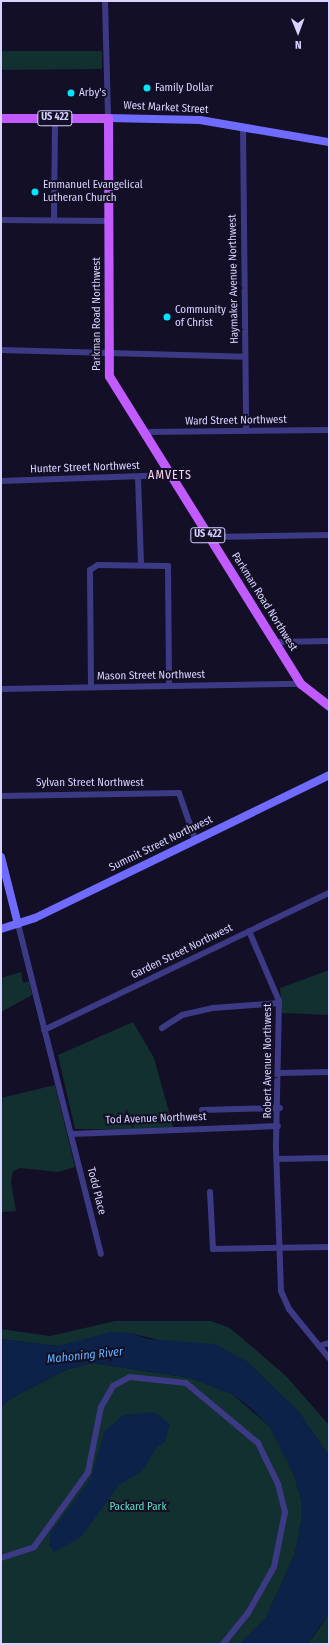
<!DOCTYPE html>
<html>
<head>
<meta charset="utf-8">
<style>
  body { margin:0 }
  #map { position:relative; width:330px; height:1645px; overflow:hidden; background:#130f26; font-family:"Fira Sans Condensed",sans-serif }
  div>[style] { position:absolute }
  .green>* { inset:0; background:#12302f }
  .water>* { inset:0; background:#0c2248 }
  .street>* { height:6px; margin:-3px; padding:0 3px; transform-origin:3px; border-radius:3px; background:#3d3a85 }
  .secondary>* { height:8px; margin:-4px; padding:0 4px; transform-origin:4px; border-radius:4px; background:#6f6bff }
  .primary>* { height:9px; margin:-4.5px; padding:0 4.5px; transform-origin:4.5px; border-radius:4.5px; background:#c25bff }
  .dots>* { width:11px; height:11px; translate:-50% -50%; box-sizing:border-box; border:2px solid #130f26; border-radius:50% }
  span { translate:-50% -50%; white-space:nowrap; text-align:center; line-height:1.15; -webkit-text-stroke:4px #130f26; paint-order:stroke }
  .shield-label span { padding:1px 3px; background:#130f26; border:1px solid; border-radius:3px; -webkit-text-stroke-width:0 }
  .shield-label { font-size:10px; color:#d9d4ff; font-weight:700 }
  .poi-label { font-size:11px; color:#d9d4ff }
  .left { translate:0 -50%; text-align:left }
  .street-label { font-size:11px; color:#d9d4ff }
  .park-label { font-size:11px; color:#5fe0c0 }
  .neighbourhood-label { font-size:12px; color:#ffd6f0; letter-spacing:1px }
  .water-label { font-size:12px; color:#62b6ff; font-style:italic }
  .frame { position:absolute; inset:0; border:2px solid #d9d4ff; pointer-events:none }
  .north { position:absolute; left:278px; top:12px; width:40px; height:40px; -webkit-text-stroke:3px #130f26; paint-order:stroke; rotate:179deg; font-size:11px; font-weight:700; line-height:16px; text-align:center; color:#d9d4ff }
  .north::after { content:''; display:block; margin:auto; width:14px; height:18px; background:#d9d4ff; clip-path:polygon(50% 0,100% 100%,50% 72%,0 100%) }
</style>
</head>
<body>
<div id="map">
  <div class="green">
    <div style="clip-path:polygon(1px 51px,102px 51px,102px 69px,1px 70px)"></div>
    <div style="clip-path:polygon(329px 970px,329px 1015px,282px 1013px,280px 988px)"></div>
    <div style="clip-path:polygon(21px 972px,23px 983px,29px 981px,32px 995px,1px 1012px,1px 978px)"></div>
    <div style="clip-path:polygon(133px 1022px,154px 1058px,174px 1130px,75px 1129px,58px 1055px)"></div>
    <div style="clip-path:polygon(55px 1085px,75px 1167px,58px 1172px,20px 1168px,13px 1171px,11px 1181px,16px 1211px,1px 1212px,1px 1098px)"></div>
    <div style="clip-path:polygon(115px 1321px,211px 1321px,230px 1328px,286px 1376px,329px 1425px,329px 1456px,298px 1411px,246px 1361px,130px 1333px,58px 1346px,1px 1339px,1px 1329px,50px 1336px)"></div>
    <div style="clip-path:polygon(93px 1363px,191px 1378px,232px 1394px,270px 1427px,294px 1475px,301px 1499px,301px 1522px,295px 1554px,266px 1618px,240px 1644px,1px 1644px,1px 1407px,13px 1397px,68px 1369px)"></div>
    <div style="clip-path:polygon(329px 1614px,329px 1644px,307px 1644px,313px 1637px)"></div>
  </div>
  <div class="water">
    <div style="clip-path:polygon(111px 1332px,130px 1333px,148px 1339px,215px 1344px,246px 1361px,298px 1411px,329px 1456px,329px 1614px,307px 1644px,240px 1644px,266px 1618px,295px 1554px,301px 1522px,301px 1499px,294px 1475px,270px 1427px,251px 1408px,232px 1394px,191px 1378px,93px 1363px,68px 1369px,13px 1397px,1px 1407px,1px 1339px,58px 1346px)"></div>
    <div style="clip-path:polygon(154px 1412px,170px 1424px,165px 1442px,157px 1447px,142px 1471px,119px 1485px,81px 1537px,54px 1552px,49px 1545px,50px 1533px,90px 1480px,105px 1430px,124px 1415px)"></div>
  </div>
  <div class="street">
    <div style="left:105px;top:1px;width:117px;rotate:88.5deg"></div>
    <div style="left:243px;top:127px;width:304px;rotate:89.4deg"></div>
    <div style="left:1px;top:220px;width:108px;rotate:0.5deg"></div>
    <div style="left:54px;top:220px;width:102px;rotate:-89.4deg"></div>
    <div style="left:1px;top:350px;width:244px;rotate:1.6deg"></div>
    <div style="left:144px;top:432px;width:185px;rotate:-0.6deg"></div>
    <div style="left:138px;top:477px;width:87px;rotate:88deg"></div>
    <div style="left:1px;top:481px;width:170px;rotate:-2deg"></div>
    <div style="left:209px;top:537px;width:120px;rotate:-1deg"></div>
    <div style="left:275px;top:642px;width:54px;rotate:-1.1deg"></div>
    <div style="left:91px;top:687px;width:117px;rotate:-90.5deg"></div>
    <div style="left:90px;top:570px;width:9px;rotate:-32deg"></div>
    <div style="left:98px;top:565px;width:70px;rotate:0.8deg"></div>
    <div style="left:168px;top:566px;width:120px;rotate:89.5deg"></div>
    <div style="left:1px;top:689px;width:300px;rotate:-1deg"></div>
    <div style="left:1px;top:796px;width:178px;rotate:-1deg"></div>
    <div style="left:179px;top:793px;width:49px;rotate:70.8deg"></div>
    <div style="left:18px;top:924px;width:340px;rotate:75.9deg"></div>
    <div style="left:249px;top:931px;width:76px;rotate:66.8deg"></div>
    <div style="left:279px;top:1001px;width:147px;rotate:91.2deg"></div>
    <div style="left:276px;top:1148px;width:143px;rotate:88deg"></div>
    <div style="left:281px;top:1291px;width:20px;rotate:66deg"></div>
    <div style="left:289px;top:1309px;width:63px;rotate:50.8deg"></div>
    <div style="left:162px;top:1028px;width:24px;rotate:-33deg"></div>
    <div style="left:182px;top:1015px;width:32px;rotate:-13deg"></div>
    <div style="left:213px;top:1008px;width:66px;rotate:-4.3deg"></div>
    <div style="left:44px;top:1030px;width:316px;rotate:-25.7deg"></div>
    <div style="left:280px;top:1073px;width:49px;rotate:-1.2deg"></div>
    <div style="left:202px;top:1110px;width:78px;rotate:-1.5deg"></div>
    <div style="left:71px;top:1134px;width:207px;rotate:-2.2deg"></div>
    <div style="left:277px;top:1159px;width:52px;rotate:-1.1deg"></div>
    <div style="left:210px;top:1192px;width:57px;rotate:87deg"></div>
    <div style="left:213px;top:1249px;width:116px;rotate:-1deg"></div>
    <div style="left:319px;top:1346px;width:10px;rotate:-17deg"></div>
    <div style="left:1px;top:1558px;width:35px;rotate:-18deg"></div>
    <div style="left:34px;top:1547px;width:92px;rotate:-54.2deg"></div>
    <div style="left:88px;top:1472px;width:66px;rotate:-78.7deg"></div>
    <div style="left:101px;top:1407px;width:24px;rotate:-60deg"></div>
    <div style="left:113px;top:1386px;width:19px;rotate:-28deg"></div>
    <div style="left:130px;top:1377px;width:56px;rotate:6.1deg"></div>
    <div style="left:186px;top:1383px;width:94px;rotate:39.8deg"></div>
    <div style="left:258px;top:1443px;width:46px;rotate:64deg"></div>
    <div style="left:278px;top:1484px;width:29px;rotate:76deg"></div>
    <div style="left:285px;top:1512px;width:56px;rotate:101.3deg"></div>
    <div style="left:274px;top:1567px;width:53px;rotate:119.5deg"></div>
    <div style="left:248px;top:1613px;width:40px;rotate:129deg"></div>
  </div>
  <div class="secondary">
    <div style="left:108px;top:118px;width:92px;rotate:1.2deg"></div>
    <div style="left:200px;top:120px;width:131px;rotate:9.7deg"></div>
    <div style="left:1px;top:857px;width:69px;rotate:75.8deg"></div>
    <div style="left:1px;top:929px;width:36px;rotate:-18deg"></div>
    <div style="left:35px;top:918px;width:327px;rotate:-25.9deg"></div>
  </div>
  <div class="primary">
    <div style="left:1px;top:118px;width:107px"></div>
    <div style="left:108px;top:118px;width:258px;rotate:89.8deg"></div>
    <div style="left:109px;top:376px;width:363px;rotate:58.1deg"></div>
    <div style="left:301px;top:684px;width:36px;rotate:38deg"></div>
  </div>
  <div class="dots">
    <div style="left:147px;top:88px;background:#00e5ff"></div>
    <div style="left:71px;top:93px;background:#00e5ff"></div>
    <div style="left:35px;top:192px;background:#00e5ff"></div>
    <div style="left:167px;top:317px;background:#00e5ff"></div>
  </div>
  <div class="shield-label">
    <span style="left:55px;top:118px">US 422</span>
    <span style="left:208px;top:535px">US 422</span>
  </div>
  <div class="poi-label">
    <span class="left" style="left:155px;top:88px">Family Dollar</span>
    <span class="left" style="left:79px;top:93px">Arby's</span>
    <span class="left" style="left:43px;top:192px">Emmanuel Evangelical<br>Lutheran Church</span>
    <span class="left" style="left:175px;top:317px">Community<br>of Christ</span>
  </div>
  <div class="street-label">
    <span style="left:166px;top:108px;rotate:3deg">West Market Street</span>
    <span style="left:234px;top:279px;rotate:-91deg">Haymaker Avenue Northwest</span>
    <span style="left:97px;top:314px;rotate:-90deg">Parkman Road Northwest</span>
    <span style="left:236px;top:421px;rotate:-1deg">Ward Street Northwest</span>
    <span style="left:85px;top:468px;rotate:-2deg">Hunter Street Northwest</span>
    <span style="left:264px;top:602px;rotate:58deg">Parkman Road Northwest</span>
    <span style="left:151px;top:676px;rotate:-1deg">Mason Street Northwest</span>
    <span style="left:90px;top:783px">Sylvan Street Northwest</span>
    <span style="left:161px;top:844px;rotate:-26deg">Summit Street Northwest</span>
    <span style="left:182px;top:952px;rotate:-26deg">Garden Street Northwest</span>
    <span style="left:268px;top:1061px;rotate:-90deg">Robert Avenue Northwest</span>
    <span style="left:156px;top:1119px;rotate:-2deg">Tod Avenue Northwest</span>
    <span style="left:96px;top:1191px;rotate:76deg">Todd Place</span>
  </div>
  <div class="park-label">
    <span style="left:138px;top:1507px">Packard Park</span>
  </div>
  <div class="neighbourhood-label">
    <span style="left:170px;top:476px">AMVETS</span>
  </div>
  <div class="water-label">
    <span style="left:85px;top:1356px;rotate:-6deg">Mahoning River</span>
  </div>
  <div class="frame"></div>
  <div class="north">N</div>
</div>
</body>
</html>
